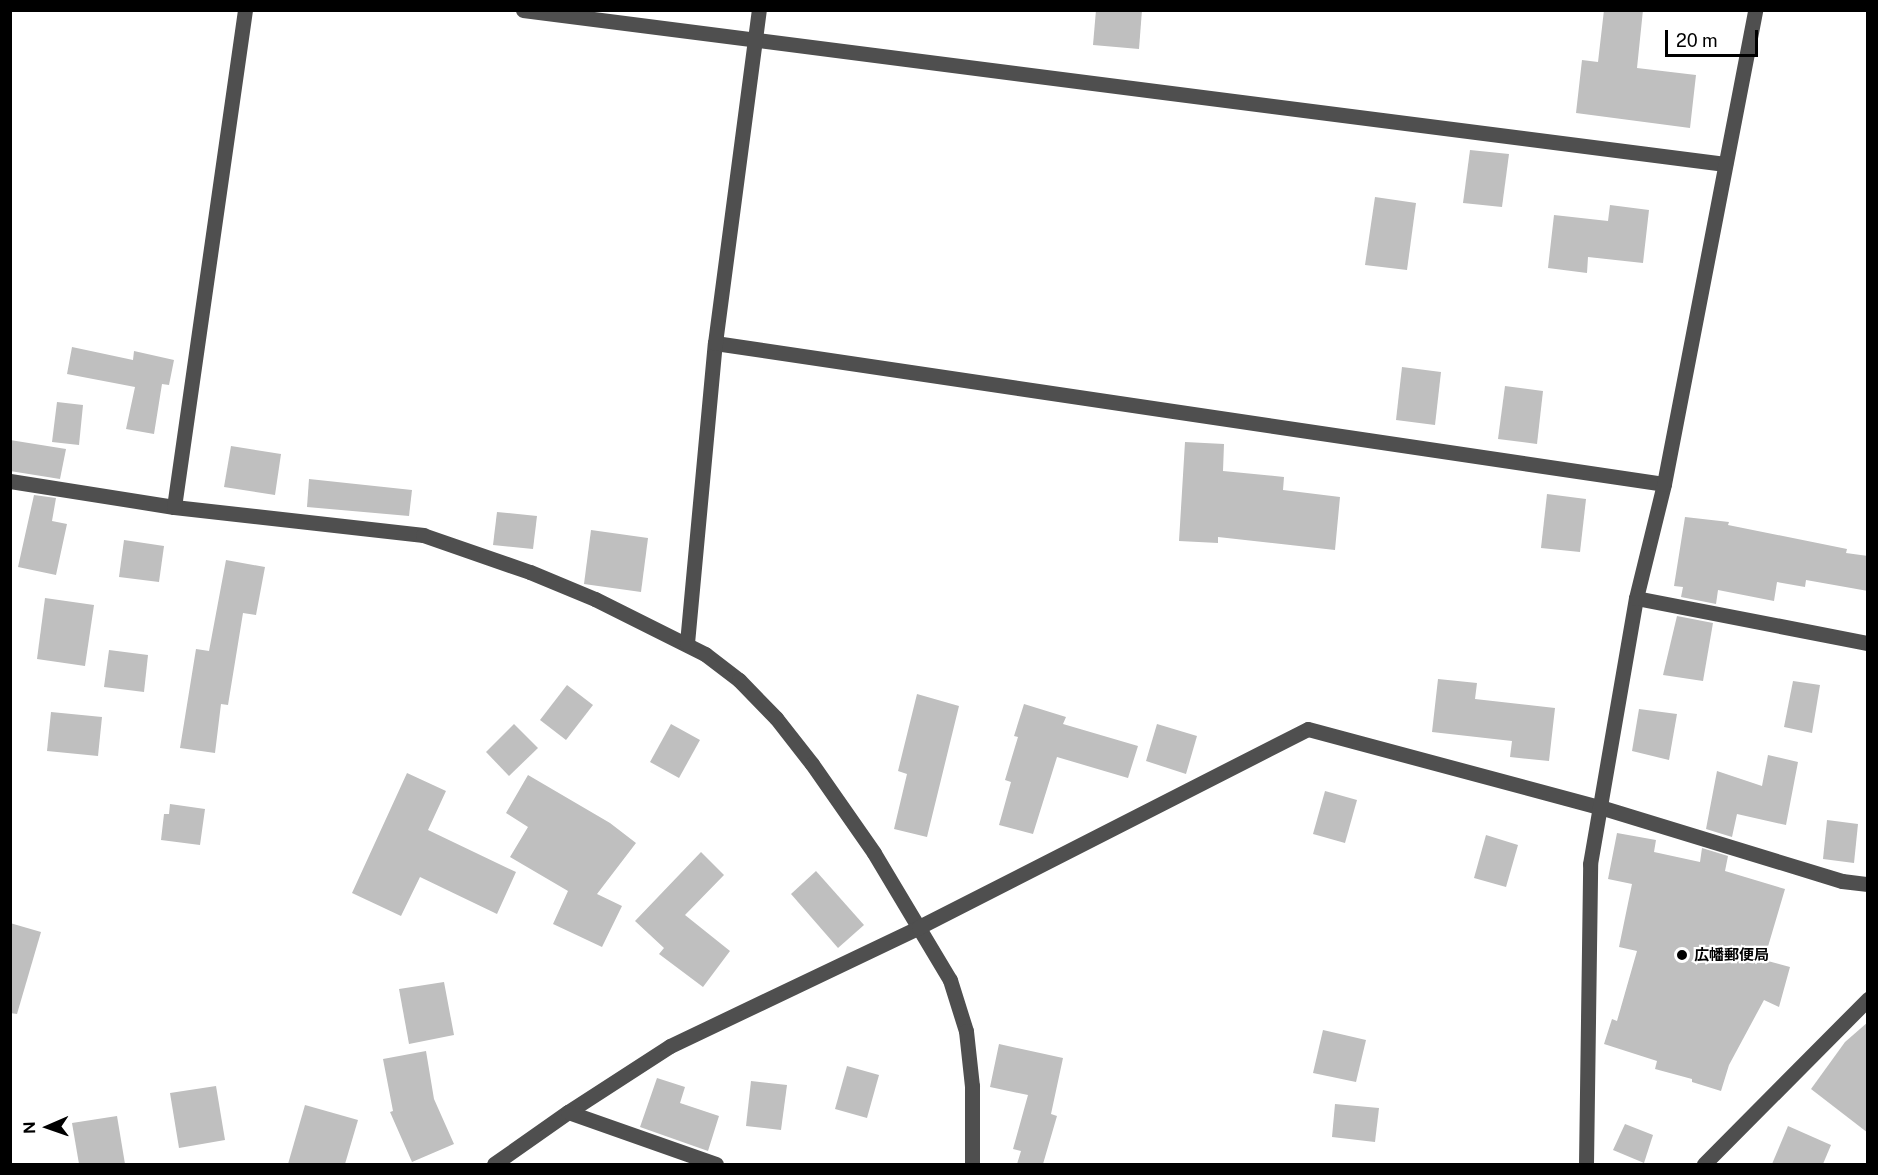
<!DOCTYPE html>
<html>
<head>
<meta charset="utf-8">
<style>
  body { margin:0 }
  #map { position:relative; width:1878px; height:1175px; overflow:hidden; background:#fff; font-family:"Public Sans","Noto Sans JP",sans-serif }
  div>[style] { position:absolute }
  .building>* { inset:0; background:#bfbfbf }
  .minor>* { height:15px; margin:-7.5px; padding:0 7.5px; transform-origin:7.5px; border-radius:7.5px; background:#4f4f4f }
  .dots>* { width:16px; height:16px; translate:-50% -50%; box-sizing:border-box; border:3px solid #fff; border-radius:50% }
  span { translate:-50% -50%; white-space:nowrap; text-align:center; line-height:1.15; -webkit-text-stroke:4.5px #fff; paint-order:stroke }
  .poi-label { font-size:15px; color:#000; font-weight:700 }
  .left { translate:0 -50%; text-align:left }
  .frame { position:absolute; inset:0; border:12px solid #000; pointer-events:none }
  .north { position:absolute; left:18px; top:1097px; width:60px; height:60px; -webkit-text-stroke:4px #fff; paint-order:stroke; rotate:268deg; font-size:16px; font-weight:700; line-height:24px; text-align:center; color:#000 }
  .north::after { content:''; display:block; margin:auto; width:21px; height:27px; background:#000; clip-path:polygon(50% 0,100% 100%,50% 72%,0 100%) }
  .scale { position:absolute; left:1665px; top:30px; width:93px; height:27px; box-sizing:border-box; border:3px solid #000; border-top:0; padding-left:8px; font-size:18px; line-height:21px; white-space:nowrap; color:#000; -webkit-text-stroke:4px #fff; paint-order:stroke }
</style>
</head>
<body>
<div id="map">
  <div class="building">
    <div style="clip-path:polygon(1096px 10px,1142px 10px,1139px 49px,1093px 45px)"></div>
    <div style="clip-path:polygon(1604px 10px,1643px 10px,1637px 68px,1696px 75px,1690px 128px,1576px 113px,1582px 60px,1598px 62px)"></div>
    <div style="clip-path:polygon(1470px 150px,1509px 154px,1502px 207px,1463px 203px)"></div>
    <div style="clip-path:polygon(1375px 197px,1416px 203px,1407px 270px,1365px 265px)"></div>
    <div style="clip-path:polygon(1610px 205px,1649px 210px,1643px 263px,1588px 257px,1587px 273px,1548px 268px,1554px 215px,1608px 221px)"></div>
    <div style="clip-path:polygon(72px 347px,133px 360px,134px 351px,174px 360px,169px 385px,162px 384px,154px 434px,126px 429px,135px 387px,67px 374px)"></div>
    <div style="clip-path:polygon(1402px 367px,1441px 372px,1435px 425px,1396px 420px)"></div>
    <div style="clip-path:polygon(1505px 386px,1543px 391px,1537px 444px,1498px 439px)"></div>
    <div style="clip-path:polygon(57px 402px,83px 405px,79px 445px,52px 442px)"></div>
    <div style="clip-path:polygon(10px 440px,66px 449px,60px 479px,10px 471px)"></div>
    <div style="clip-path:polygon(1185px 442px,1224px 444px,1223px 471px,1284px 477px,1283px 490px,1340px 497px,1335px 550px,1218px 537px,1218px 543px,1179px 541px)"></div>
    <div style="clip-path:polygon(231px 446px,281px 454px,275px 495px,224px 487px)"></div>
    <div style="clip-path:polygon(309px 479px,412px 490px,409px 516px,307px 507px)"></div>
    <div style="clip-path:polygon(1547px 494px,1586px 499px,1580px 552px,1541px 548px)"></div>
    <div style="clip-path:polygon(34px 495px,56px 498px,52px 521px,67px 524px,56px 575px,18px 567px)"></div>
    <div style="clip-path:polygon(497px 512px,537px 516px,533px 549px,493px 545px)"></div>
    <div style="clip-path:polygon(1685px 517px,1729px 522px,1728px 525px,1847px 549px,1846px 553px,1868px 556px,1868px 591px,1806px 580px,1805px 587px,1777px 582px,1774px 601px,1718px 590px,1716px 604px,1681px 597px,1683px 587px,1674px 586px)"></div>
    <div style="clip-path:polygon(591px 530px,648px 538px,641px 592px,584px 584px)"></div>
    <div style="clip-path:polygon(124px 540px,164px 546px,159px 582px,119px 577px)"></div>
    <div style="clip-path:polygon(226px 560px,265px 567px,256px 615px,243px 613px,228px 705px,221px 704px,215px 753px,180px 748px,196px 649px,209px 651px)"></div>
    <div style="clip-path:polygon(45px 598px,94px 605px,85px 666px,37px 659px)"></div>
    <div style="clip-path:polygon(1677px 616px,1713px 623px,1703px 681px,1663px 675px)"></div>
    <div style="clip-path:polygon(109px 650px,148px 655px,144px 692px,104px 687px)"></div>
    <div style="clip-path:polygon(1438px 679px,1477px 683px,1475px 699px,1555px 708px,1549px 761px,1510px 757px,1512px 741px,1432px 732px)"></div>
    <div style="clip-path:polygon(1793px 681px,1820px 685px,1812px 733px,1784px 727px)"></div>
    <div style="clip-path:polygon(567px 685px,593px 705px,566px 740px,540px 720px)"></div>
    <div style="clip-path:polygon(917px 694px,959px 706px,927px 837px,894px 829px,907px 774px,898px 771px)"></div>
    <div style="clip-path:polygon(1024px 704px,1066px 717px,1063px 724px,1138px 746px,1128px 778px,1057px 757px,1033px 834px,999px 825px,1011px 782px,1005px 780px,1018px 737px,1014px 736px)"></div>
    <div style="clip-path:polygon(1639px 709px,1677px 714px,1669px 760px,1632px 751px)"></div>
    <div style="clip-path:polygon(51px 712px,102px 717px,98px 756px,47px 751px)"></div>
    <div style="clip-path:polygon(514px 724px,538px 748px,509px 776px,486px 752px)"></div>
    <div style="clip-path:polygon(671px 724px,700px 740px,679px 778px,650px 762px)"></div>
    <div style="clip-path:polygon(1157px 724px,1197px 736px,1186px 774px,1146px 761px)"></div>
    <div style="clip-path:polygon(1768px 755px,1798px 762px,1786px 825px,1737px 814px,1732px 837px,1706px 829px,1717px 771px,1762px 786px)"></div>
    <div style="clip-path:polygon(407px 773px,446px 791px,428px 830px,516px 872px,497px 914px,420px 877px,401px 916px,352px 893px)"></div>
    <div style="clip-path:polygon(528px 775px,610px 823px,636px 843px,597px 894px,622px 906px,602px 947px,553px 924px,568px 891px,510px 857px,528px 827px,506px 813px)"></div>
    <div style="clip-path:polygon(1325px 791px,1357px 800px,1345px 843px,1313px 834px)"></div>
    <div style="clip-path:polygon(170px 804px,205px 809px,200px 845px,161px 840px,164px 814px,169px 814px)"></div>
    <div style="clip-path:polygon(1827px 820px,1858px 824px,1854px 863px,1823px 859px)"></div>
    <div style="clip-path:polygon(1617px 833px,1656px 840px,1654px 852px,1700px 862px,1702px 848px,1728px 856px,1725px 871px,1785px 889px,1764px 960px,1790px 967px,1779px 1007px,1764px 1000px,1729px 1065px,1721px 1091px,1692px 1082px,1692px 1079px,1655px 1069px,1657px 1061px,1604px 1044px,1612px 1019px,1617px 1021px,1637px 951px,1619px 947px,1632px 884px,1608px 879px)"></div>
    <div style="clip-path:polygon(1486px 835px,1518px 845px,1506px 887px,1474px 878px)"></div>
    <div style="clip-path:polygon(701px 852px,724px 875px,685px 915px,730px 951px,703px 987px,659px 954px,664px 948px,635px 921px)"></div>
    <div style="clip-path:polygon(816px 871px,864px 925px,838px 948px,791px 894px)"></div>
    <div style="clip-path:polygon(10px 923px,41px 932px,17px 1014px,10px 1013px)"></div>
    <div style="clip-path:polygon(444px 982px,454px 1035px,409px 1044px,399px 989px)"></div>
    <div style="clip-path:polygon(1868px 1022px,1868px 1133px,1811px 1089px,1845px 1042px)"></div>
    <div style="clip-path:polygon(1323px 1030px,1366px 1040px,1356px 1082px,1313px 1073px)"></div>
    <div style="clip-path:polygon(999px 1044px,1063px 1058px,1051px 1114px,1057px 1116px,1043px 1164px,1017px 1164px,1021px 1151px,1013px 1149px,1028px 1095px,990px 1087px)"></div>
    <div style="clip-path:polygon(426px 1051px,434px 1099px,454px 1144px,412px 1162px,390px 1112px,393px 1111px,383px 1059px)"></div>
    <div style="clip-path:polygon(847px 1066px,879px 1075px,867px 1118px,835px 1109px)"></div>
    <div style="clip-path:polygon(657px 1078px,685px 1087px,680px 1103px,719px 1116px,708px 1151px,640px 1127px)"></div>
    <div style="clip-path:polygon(751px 1081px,787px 1085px,781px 1130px,746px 1126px)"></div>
    <div style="clip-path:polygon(216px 1086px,225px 1140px,179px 1148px,170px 1093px)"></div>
    <div style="clip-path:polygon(1335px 1104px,1379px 1108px,1375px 1142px,1332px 1137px)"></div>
    <div style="clip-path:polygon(305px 1105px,358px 1120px,345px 1164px,288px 1164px)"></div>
    <div style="clip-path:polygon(117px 1116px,125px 1164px,79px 1164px,72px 1123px)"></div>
    <div style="clip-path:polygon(1625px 1124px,1653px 1135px,1644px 1163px,1613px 1150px)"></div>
    <div style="clip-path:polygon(1788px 1126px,1831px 1145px,1823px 1164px,1772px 1164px)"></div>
  </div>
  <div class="minor">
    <div style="left:523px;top:10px;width:1212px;rotate:7.3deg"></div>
    <div style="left:715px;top:343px;width:959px;rotate:8.45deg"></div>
    <div style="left:10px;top:481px;width:166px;rotate:9deg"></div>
    <div style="left:174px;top:507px;width:251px;rotate:6.4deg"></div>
    <div style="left:423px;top:535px;width:113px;rotate:19.1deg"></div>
    <div style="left:530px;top:572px;width:70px;rotate:22.6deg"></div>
    <div style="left:595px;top:599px;width:123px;rotate:26.6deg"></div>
    <div style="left:705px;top:654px;width:43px;rotate:37.4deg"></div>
    <div style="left:739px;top:680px;width:53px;rotate:45.8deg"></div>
    <div style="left:776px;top:718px;width:58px;rotate:52deg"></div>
    <div style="left:812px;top:764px;width:108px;rotate:55.1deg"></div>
    <div style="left:874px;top:853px;width:148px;rotate:59.1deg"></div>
    <div style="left:950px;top:980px;width:53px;rotate:72.6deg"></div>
    <div style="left:966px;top:1031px;width:55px;rotate:83.8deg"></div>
    <div style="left:972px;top:1086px;width:78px;rotate:90deg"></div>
    <div style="left:174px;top:507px;width:502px;rotate:-81.87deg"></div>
    <div style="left:1636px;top:598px;width:236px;rotate:11deg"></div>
    <div style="left:687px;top:643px;width:301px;rotate:-84.7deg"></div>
    <div style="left:715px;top:343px;width:336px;rotate:-82.5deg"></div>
    <div style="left:568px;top:1112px;width:121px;rotate:-32.9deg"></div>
    <div style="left:670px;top:1046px;width:276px;rotate:-25.5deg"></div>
    <div style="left:919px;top:927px;width:436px;rotate:-27deg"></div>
    <div style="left:1308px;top:729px;width:302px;rotate:15deg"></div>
    <div style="left:1600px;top:807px;width:253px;rotate:17deg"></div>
    <div style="left:1842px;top:881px;width:26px;rotate:7deg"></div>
    <div style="left:494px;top:1164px;width:90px;rotate:-35.1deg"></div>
    <div style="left:568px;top:1112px;width:157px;rotate:19.4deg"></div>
    <div style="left:1586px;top:1164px;width:300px;rotate:-89.2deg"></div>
    <div style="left:1590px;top:864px;width:270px;rotate:-80.2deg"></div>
    <div style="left:1636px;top:598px;width:117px;rotate:-76.2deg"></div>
    <div style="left:1664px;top:484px;width:483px;rotate:-79.1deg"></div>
    <div style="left:1704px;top:1164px;width:233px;rotate:-45.2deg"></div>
  </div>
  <div class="dots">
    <div style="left:1682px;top:955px;background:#000"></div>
  </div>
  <div class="poi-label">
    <span class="left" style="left:1694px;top:955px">広幡郵便局</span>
  </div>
  <div class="frame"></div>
  <div class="north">N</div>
  <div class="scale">20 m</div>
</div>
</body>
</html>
